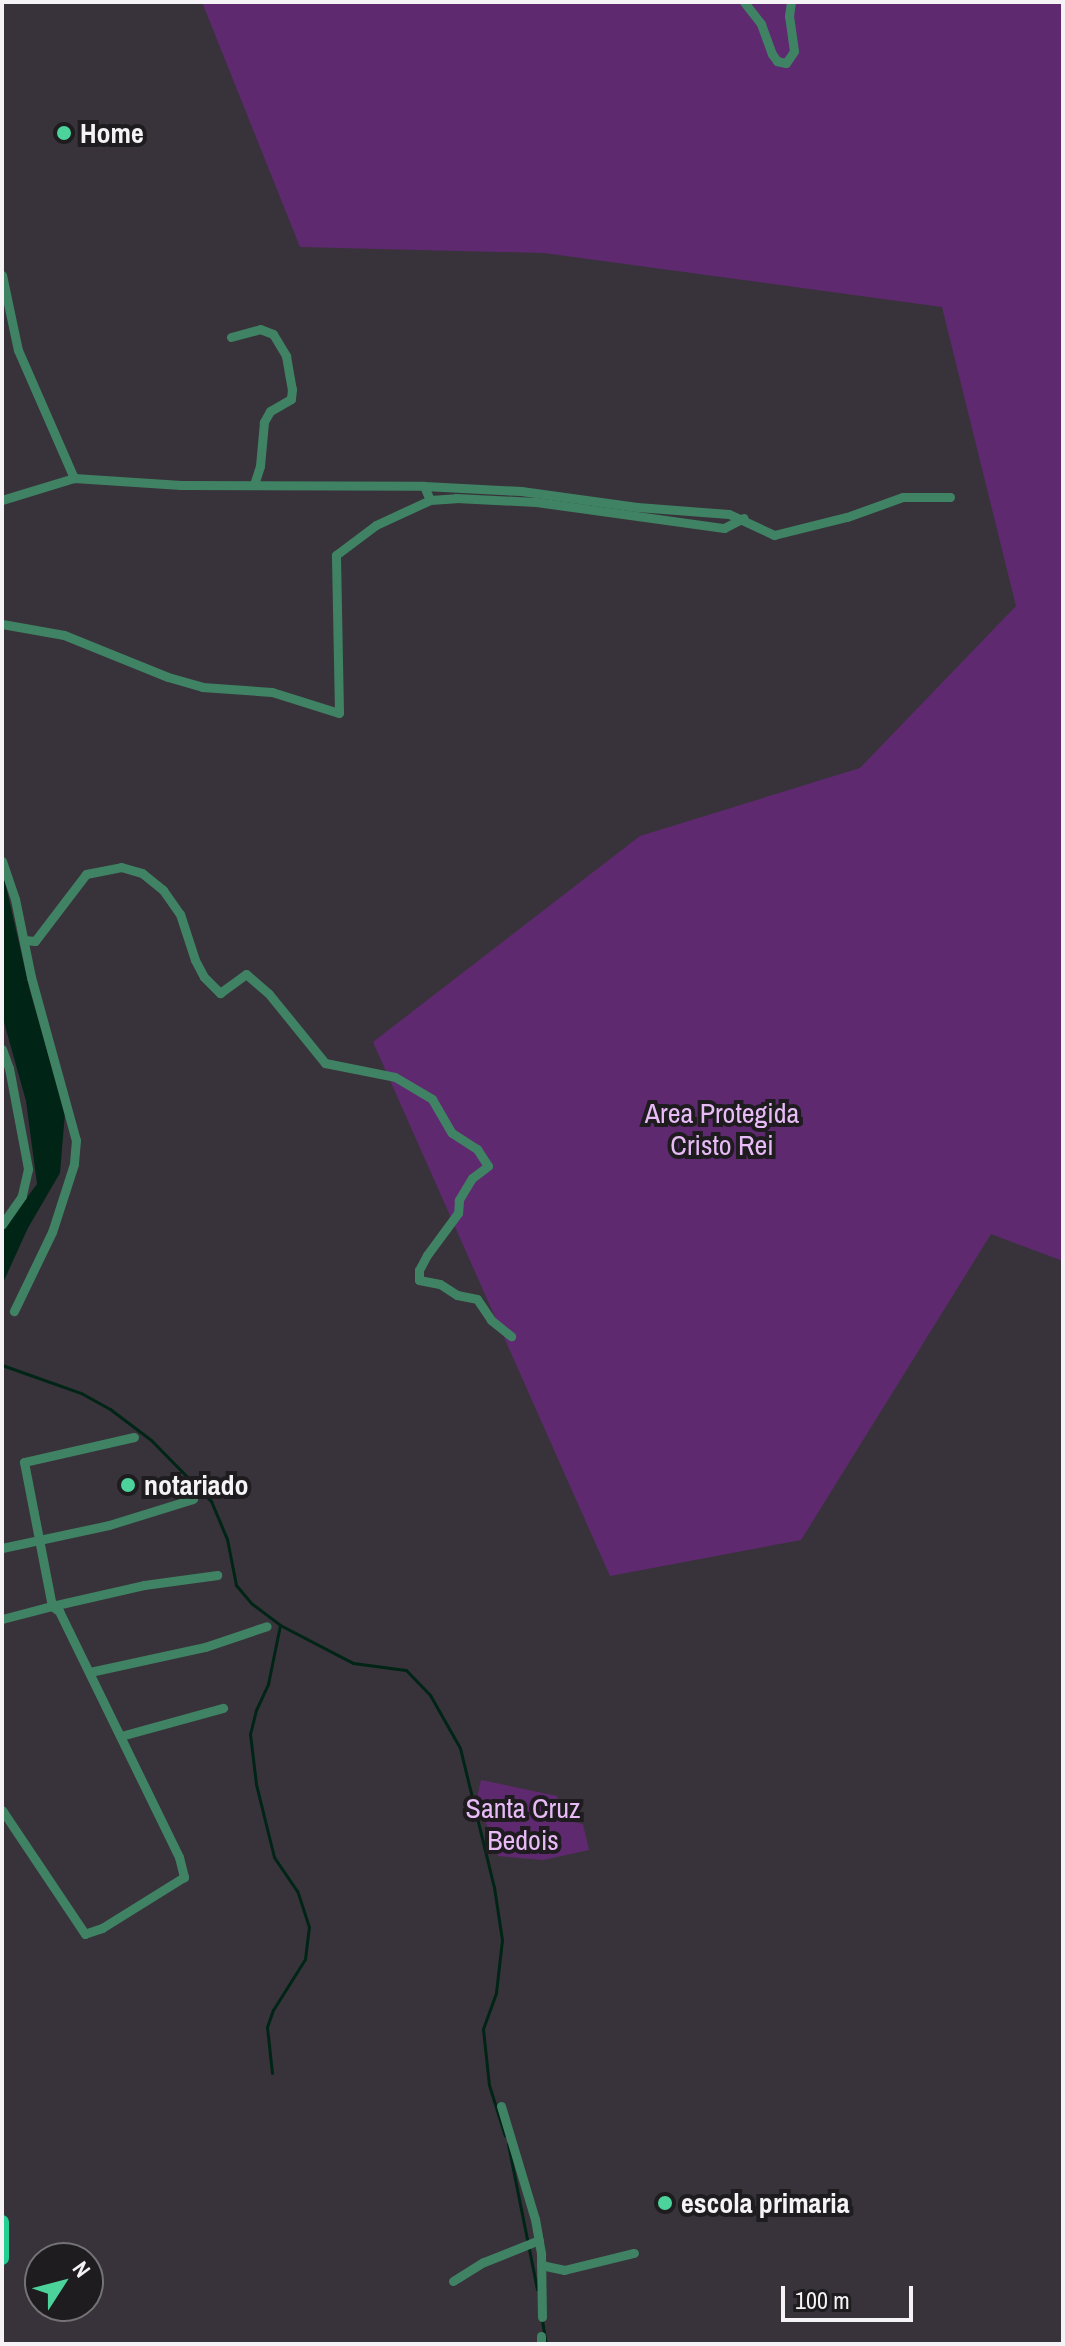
<!DOCTYPE html>
<html>
<head>
<meta charset="utf-8">
<style>
  body { margin:0 }
  #map { position:relative; width:1065px; height:2346px; overflow:hidden; background:#38333a; font-family:"Archivo Narrow",sans-serif }
  div>[style] { position:absolute }
  .green>* { inset:0; background:#5f2970 }
  .water>* { inset:0; background:#002516 }
  .stream>* { height:3px; margin:-1.5px; padding:0 1.5px; transform-origin:1.5px; border-radius:1.5px; background:#002516 }
  .minor>* { height:9px; margin:-4.5px; padding:0 4.5px; transform-origin:4.5px; border-radius:4.5px; background:#408364 }
  .primary>* { height:14px; margin:-7px; padding:0 7px; transform-origin:7px; border-radius:7px; background:#23d091 }
  .dots>* { width:22px; height:22px; translate:-50% -50%; box-sizing:border-box; border:4px solid #1e1c1f; border-radius:50% }
  span { translate:-50% -50%; white-space:nowrap; text-align:center; line-height:1.15; -webkit-text-stroke:8px #1e1c1f; paint-order:stroke }
  .poi-label { font-size:28px; color:#f6f3f7; font-weight:700 }
  .left { translate:0 -50%; text-align:left }
  .park-label { font-size:28px; color:#e8bbf7 }
  .frame { position:absolute; inset:0; border:4px solid #f6f3f7; pointer-events:none }
  .north { position:absolute; left:24px; top:2242px; width:80px; height:80px; box-sizing:border-box; background:#1e1c1f; border:2px solid #747275; border-radius:50%; rotate:54deg; font-size:22px; font-weight:700; line-height:32px; text-align:center; color:#f6f3f7 }
  .north::after { content:''; display:block; margin:auto; width:28px; height:36px; background:#4cd39b; clip-path:polygon(50% 0,100% 100%,50% 72%,0 100%) }
  .scale { position:absolute; left:781px; top:2286px; width:132px; height:36px; box-sizing:border-box; border:4px solid #f6f3f7; border-top:0; padding-left:10px; font-size:24px; line-height:28px; white-space:nowrap; color:#f6f3f7; -webkit-text-stroke:6px #1e1c1f; paint-order:stroke }
</style>
</head>
<body>
<div id="map">
  <div class="green">
    <div style="clip-path:polygon(202px 2px,1063px 2px,1063px 1261px,991px 1234px,801px 1540px,610px 1576px,373px 1042px,640px 836px,860px 768px,1016px 606px,942px 307px,544px 253px,300px 247px)"></div>
    <div style="clip-path:polygon(481px 1780px,557px 1796px,563px 1820px,583px 1824px,589px 1850px,543px 1860px,498px 1856px,477px 1798px)"></div>
  </div>
  <div class="water">
    <div style="clip-path:polygon(2px 869px,30px 991px,65px 1113px,60px 1173px,28px 1228px,2px 1285px,2px 1231px,37px 1184px,26px 1101px,2px 1015px)"></div>
  </div>
  <div class="stream">
    <div style="left:2px;top:1365px;width:84px;rotate:19.5deg"></div>
    <div style="left:81px;top:1393px;width:33px;rotate:29deg"></div>
    <div style="left:110px;top:1409px;width:51px;rotate:37.1deg"></div>
    <div style="left:151px;top:1440px;width:86px;rotate:45.5deg"></div>
    <div style="left:211px;top:1501px;width:41px;rotate:67.2deg"></div>
    <div style="left:227px;top:1539px;width:47px;rotate:78.9deg"></div>
    <div style="left:236px;top:1585px;width:23px;rotate:50deg"></div>
    <div style="left:251px;top:1603px;width:36px;rotate:37deg"></div>
    <div style="left:280px;top:1625px;width:82px;rotate:27.5deg"></div>
    <div style="left:353px;top:1663px;width:53px;rotate:7.5deg"></div>
    <div style="left:406px;top:1670px;width:35px;rotate:46deg"></div>
    <div style="left:430px;top:1695px;width:61px;rotate:60.5deg"></div>
    <div style="left:460px;top:1748px;width:143px;rotate:76.3deg"></div>
    <div style="left:494px;top:1887px;width:54px;rotate:81.4deg"></div>
    <div style="left:502px;top:1940px;width:53px;rotate:96.5deg"></div>
    <div style="left:496px;top:1993px;width:38px;rotate:110deg"></div>
    <div style="left:483px;top:2029px;width:56px;rotate:83.9deg"></div>
    <div style="left:489px;top:2085px;width:53px;rotate:72.6deg"></div>
    <div style="left:272px;top:2073px;width:46px;rotate:-96.2deg"></div>
    <div style="left:267px;top:2027px;width:18px;rotate:-71deg"></div>
    <div style="left:273px;top:2010px;width:60px;rotate:-57.9deg"></div>
    <div style="left:305px;top:1959px;width:32px;rotate:-83deg"></div>
    <div style="left:309px;top:1927px;width:38px;rotate:-108deg"></div>
    <div style="left:297px;top:1891px;width:41px;rotate:-124.1deg"></div>
    <div style="left:274px;top:1857px;width:75px;rotate:-103.9deg"></div>
    <div style="left:256px;top:1784px;width:50px;rotate:-96.8deg"></div>
    <div style="left:250px;top:1734px;width:25px;rotate:-76deg"></div>
    <div style="left:256px;top:1710px;width:29px;rotate:-65deg"></div>
    <div style="left:268px;top:1684px;width:60px;rotate:-78.5deg"></div>
    <div style="left:508px;top:2144px;width:148px;rotate:78.7deg"></div>
    <div style="left:542px;top:2320px;width:24px;rotate:81deg"></div>
  </div>
  <div class="minor">
    <div style="left:744px;top:2px;width:28px;rotate:52deg"></div>
    <div style="left:761px;top:24px;width:32px;rotate:70deg"></div>
    <div style="left:772px;top:54px;width:9px;rotate:54deg"></div>
    <div style="left:777px;top:61px;width:9px;rotate:13deg"></div>
    <div style="left:786px;top:63px;width:14px;rotate:-56deg"></div>
    <div style="left:794px;top:51px;width:35px;rotate:-98deg"></div>
    <div style="left:789px;top:16px;width:14px;rotate:-82deg"></div>
    <div style="left:2px;top:275px;width:77px;rotate:78deg"></div>
    <div style="left:18px;top:350px;width:140px;rotate:66.4deg"></div>
    <div style="left:74px;top:478px;width:75px;rotate:163deg"></div>
    <div style="left:231px;top:337px;width:30px;rotate:-15deg"></div>
    <div style="left:260px;top:329px;width:14px;rotate:21deg"></div>
    <div style="left:273px;top:334px;width:26px;rotate:59deg"></div>
    <div style="left:286px;top:356px;width:34px;rotate:80deg"></div>
    <div style="left:292px;top:389px;width:10px;rotate:96deg"></div>
    <div style="left:291px;top:399px;width:24px;rotate:150deg"></div>
    <div style="left:270px;top:411px;width:13px;rotate:119deg"></div>
    <div style="left:264px;top:422px;width:44px;rotate:95.2deg"></div>
    <div style="left:260px;top:466px;width:19px;rotate:108deg"></div>
    <div style="left:74px;top:478px;width:107px;rotate:3.7deg"></div>
    <div style="left:181px;top:485px;width:243px;rotate:0.2deg"></div>
    <div style="left:424px;top:486px;width:15px;rotate:67deg"></div>
    <div style="left:424px;top:486px;width:97px;rotate:3deg"></div>
    <div style="left:521px;top:491px;width:117px;rotate:7.9deg"></div>
    <div style="left:637px;top:507px;width:92px;rotate:4.4deg"></div>
    <div style="left:729px;top:514px;width:50px;rotate:25deg"></div>
    <div style="left:774px;top:535px;width:75px;rotate:-13.9deg"></div>
    <div style="left:847px;top:517px;width:59px;rotate:-19.7deg"></div>
    <div style="left:903px;top:497px;width:47px"></div>
    <div style="left:2px;top:624px;width:63px;rotate:10.1deg"></div>
    <div style="left:64px;top:635px;width:112px;rotate:22deg"></div>
    <div style="left:168px;top:677px;width:35px;rotate:16deg"></div>
    <div style="left:202px;top:687px;width:70px;rotate:4.1deg"></div>
    <div style="left:272px;top:692px;width:70px;rotate:17.4deg"></div>
    <div style="left:339px;top:713px;width:158px;rotate:-91.1deg"></div>
    <div style="left:336px;top:555px;width:50px;rotate:-36.9deg"></div>
    <div style="left:376px;top:525px;width:60px;rotate:-24.8deg"></div>
    <div style="left:430px;top:500px;width:26px;rotate:-4deg"></div>
    <div style="left:456px;top:498px;width:80px;rotate:2.9deg"></div>
    <div style="left:536px;top:502px;width:190px;rotate:7.9deg"></div>
    <div style="left:724px;top:528px;width:22px;rotate:-27deg"></div>
    <div style="left:2px;top:861px;width:40px;rotate:71.1deg"></div>
    <div style="left:15px;top:899px;width:80px;rotate:78.4deg"></div>
    <div style="left:31px;top:977px;width:169px;rotate:74.6deg"></div>
    <div style="left:76px;top:1140px;width:24px;rotate:95deg"></div>
    <div style="left:74px;top:1164px;width:71px;rotate:107.9deg"></div>
    <div style="left:52px;top:1232px;width:88px;rotate:115.7deg"></div>
    <div style="left:24px;top:940px;width:11px;rotate:5deg"></div>
    <div style="left:35px;top:941px;width:84px;rotate:-52.7deg"></div>
    <div style="left:86px;top:874px;width:36px;rotate:-11deg"></div>
    <div style="left:121px;top:867px;width:22px;rotate:16deg"></div>
    <div style="left:142px;top:873px;width:27px;rotate:39deg"></div>
    <div style="left:163px;top:890px;width:29px;rotate:55deg"></div>
    <div style="left:180px;top:914px;width:48px;rotate:71.9deg"></div>
    <div style="left:195px;top:960px;width:19px;rotate:62deg"></div>
    <div style="left:204px;top:977px;width:23px;rotate:45deg"></div>
    <div style="left:220px;top:993px;width:32px;rotate:-36deg"></div>
    <div style="left:246px;top:974px;width:30px;rotate:41deg"></div>
    <div style="left:269px;top:994px;width:89px;rotate:50.9deg"></div>
    <div style="left:325px;top:1063px;width:71px;rotate:11.3deg"></div>
    <div style="left:395px;top:1077px;width:43px;rotate:30.7deg"></div>
    <div style="left:432px;top:1099px;width:39px;rotate:60deg"></div>
    <div style="left:452px;top:1133px;width:30px;rotate:33deg"></div>
    <div style="left:477px;top:1149px;width:20px;rotate:57deg"></div>
    <div style="left:488px;top:1166px;width:20px;rotate:143deg"></div>
    <div style="left:472px;top:1178px;width:26px;rotate:121deg"></div>
    <div style="left:459px;top:1200px;width:13px;rotate:94deg"></div>
    <div style="left:458px;top:1213px;width:52px;rotate:126.4deg"></div>
    <div style="left:427px;top:1255px;width:17px;rotate:118deg"></div>
    <div style="left:419px;top:1270px;width:10px;rotate:90deg"></div>
    <div style="left:419px;top:1280px;width:21px;rotate:11deg"></div>
    <div style="left:440px;top:1284px;width:20px;rotate:33deg"></div>
    <div style="left:457px;top:1295px;width:20px;rotate:11deg"></div>
    <div style="left:477px;top:1299px;width:25px;rotate:56deg"></div>
    <div style="left:491px;top:1320px;width:26px;rotate:39deg"></div>
    <div style="left:2px;top:1049px;width:20px;rotate:70deg"></div>
    <div style="left:9px;top:1068px;width:103px;rotate:79.3deg"></div>
    <div style="left:28px;top:1169px;width:28px;rotate:103deg"></div>
    <div style="left:22px;top:1196px;width:35px;rotate:125deg"></div>
    <div style="left:134px;top:1437px;width:113px;rotate:167.2deg"></div>
    <div style="left:24px;top:1462px;width:147px;rotate:79deg"></div>
    <div style="left:52px;top:1606px;width:94px;rotate:-12.9deg"></div>
    <div style="left:144px;top:1585px;width:74px;rotate:-7.8deg"></div>
    <div style="left:2px;top:1548px;width:109px;rotate:-12.1deg"></div>
    <div style="left:109px;top:1525px;width:88px;rotate:-17.2deg"></div>
    <div style="left:2px;top:1619px;width:52px;rotate:-14.6deg"></div>
    <div style="left:52px;top:1606px;width:9px;rotate:36deg"></div>
    <div style="left:59px;top:1611px;width:274px;rotate:64deg"></div>
    <div style="left:179px;top:1857px;width:21px;rotate:76deg"></div>
    <div style="left:184px;top:1877px;width:97px;rotate:148.1deg"></div>
    <div style="left:102px;top:1928px;width:18px;rotate:161deg"></div>
    <div style="left:85px;top:1934px;width:149px;rotate:-123.8deg"></div>
    <div style="left:90px;top:1672px;width:118px;rotate:-12.3deg"></div>
    <div style="left:205px;top:1647px;width:65px;rotate:-18.7deg"></div>
    <div style="left:121px;top:1736px;width:106px;rotate:-15.4deg"></div>
    <div style="left:501px;top:2106px;width:118px;rotate:73.3deg"></div>
    <div style="left:535px;top:2219px;width:36px;rotate:80deg"></div>
    <div style="left:541px;top:2254px;width:63px;rotate:89.1deg"></div>
    <div style="left:541px;top:2265px;width:24px;rotate:12deg"></div>
    <div style="left:564px;top:2270px;width:72px;rotate:-13.7deg"></div>
    <div style="left:453px;top:2281px;width:36px;rotate:-32deg"></div>
    <div style="left:484px;top:2262px;width:59px;rotate:-21.8deg"></div>
    <div style="left:541px;top:2344px;width:8px;rotate:-90deg"></div>
  </div>
  <div class="primary">
    <div style="left:2px;top:2222px;width:36px;rotate:90deg"></div>
  </div>
  <div class="dots">
    <div style="left:64px;top:133px;background:#4cd39b"></div>
    <div style="left:128px;top:1485px;background:#4cd39b"></div>
    <div style="left:665px;top:2203px;background:#4cd39b"></div>
  </div>
  <div class="poi-label">
    <span class="left" style="left:80px;top:133px">Home</span>
    <span class="left" style="left:144px;top:1485px">notariado</span>
    <span class="left" style="left:681px;top:2203px">escola primaria</span>
  </div>
  <div class="park-label">
    <span style="left:722px;top:1129px">Area Protegida<br>Cristo Rei</span>
    <span style="left:523px;top:1824px">Santa Cruz<br>Bedois</span>
  </div>
  <div class="frame"></div>
  <div class="north">N</div>
  <div class="scale">100 m</div>
</div>
</body>
</html>
